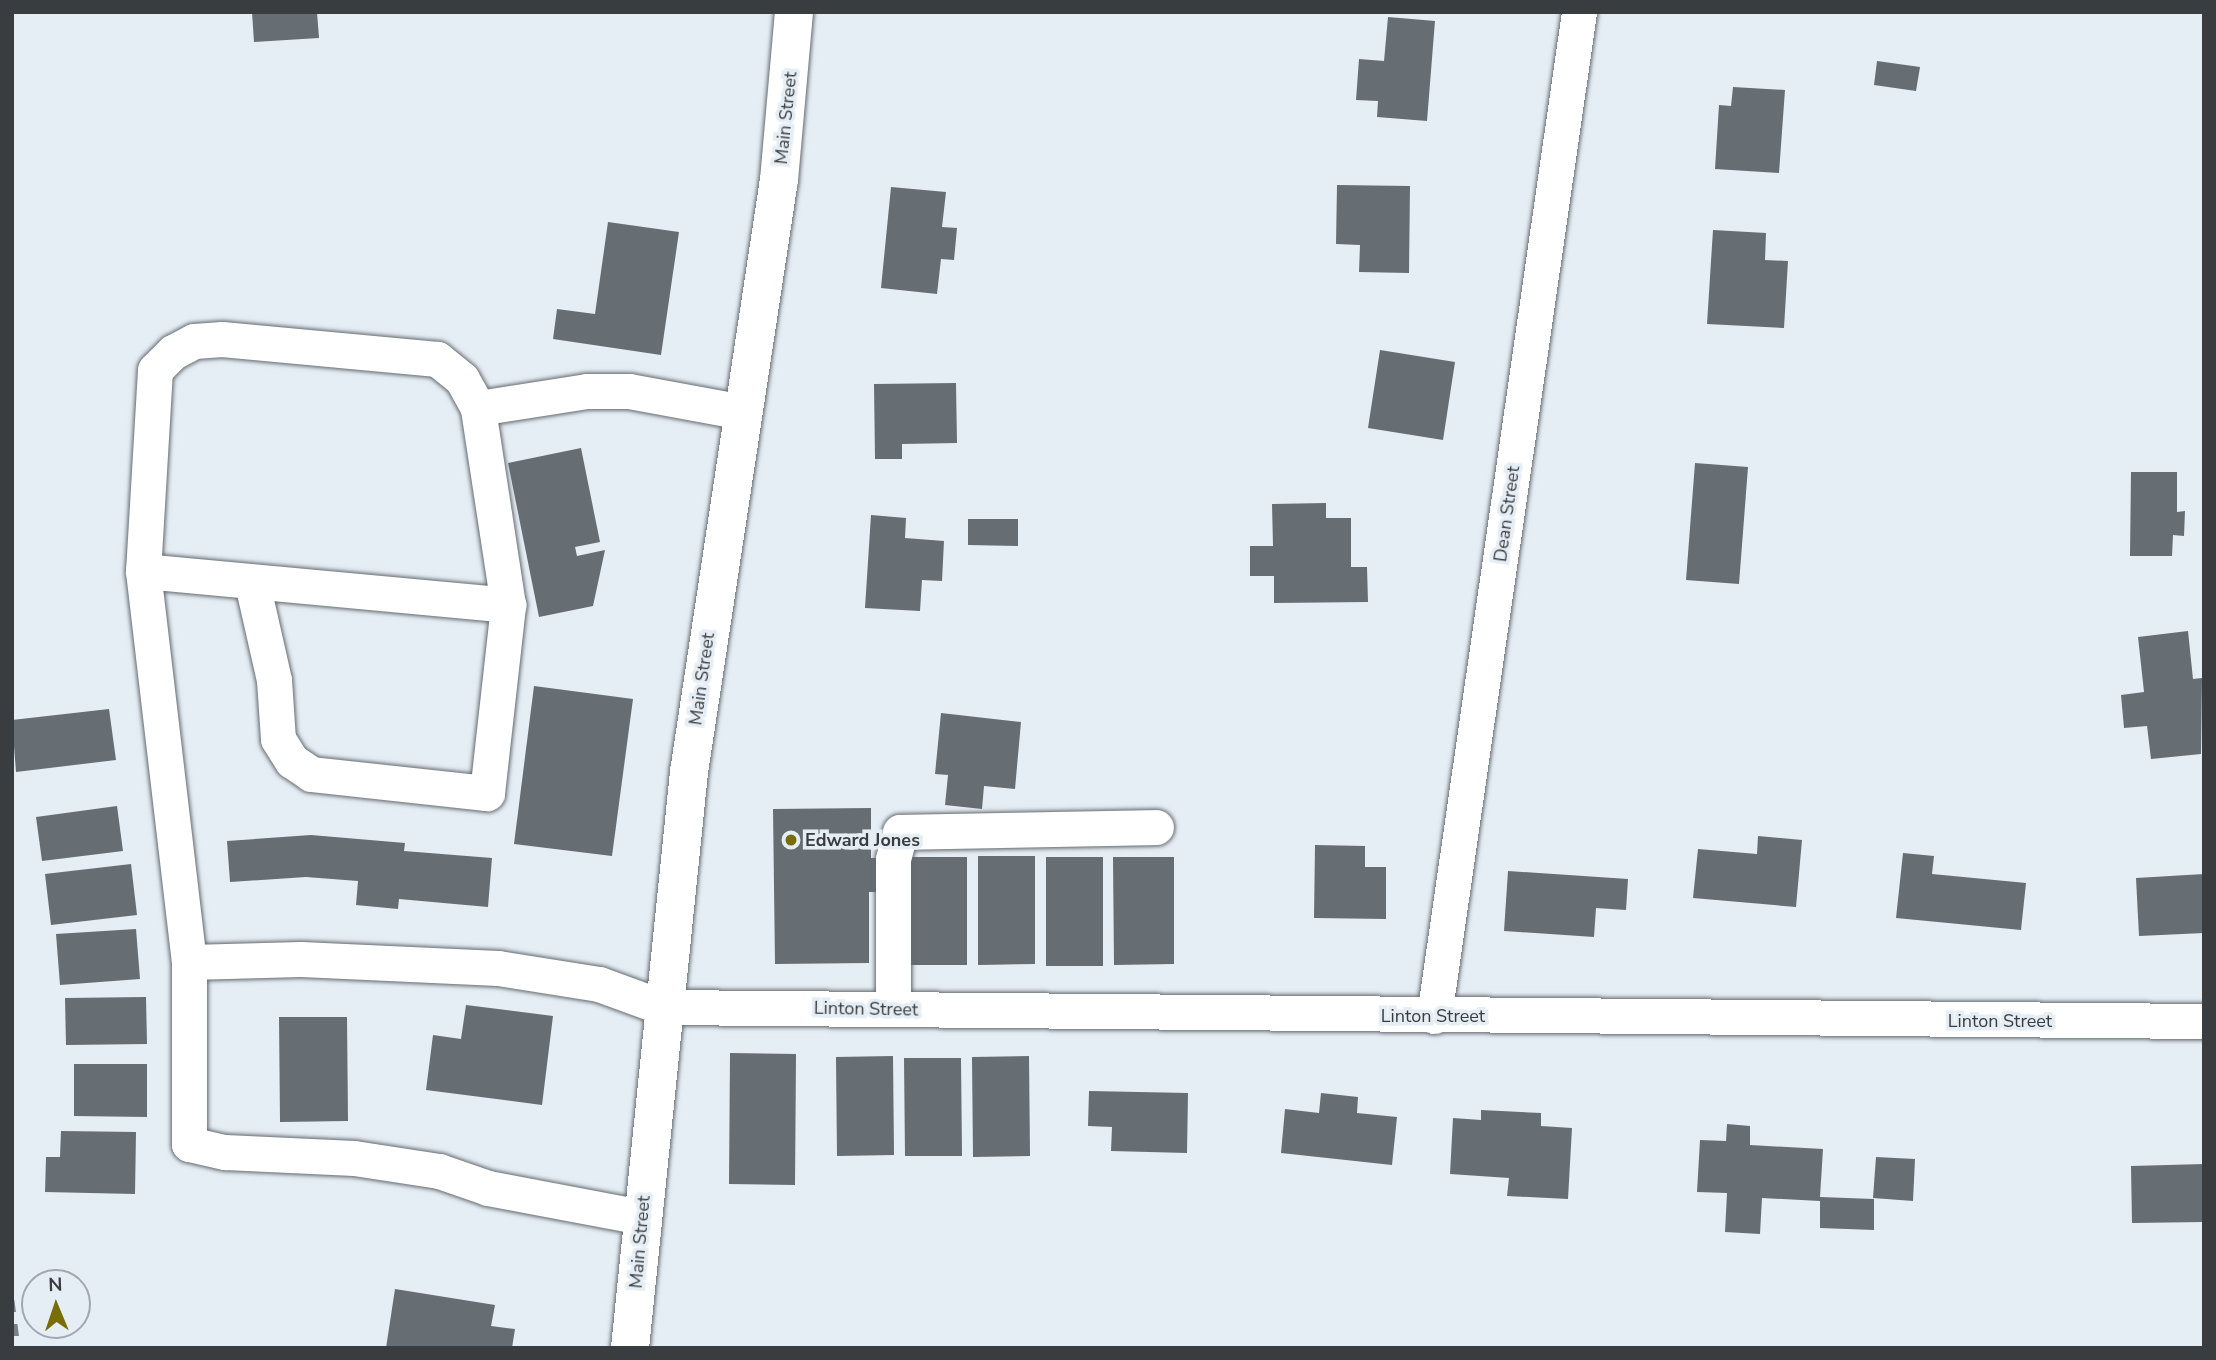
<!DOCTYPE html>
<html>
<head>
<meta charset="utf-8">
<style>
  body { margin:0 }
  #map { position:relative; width:2216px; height:1360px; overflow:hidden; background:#e6eef5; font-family:"Nunito Sans",sans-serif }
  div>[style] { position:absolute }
  .building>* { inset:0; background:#666d73 }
  .roads { filter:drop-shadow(0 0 2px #646b70) drop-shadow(0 0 2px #646b70) }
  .minor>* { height:35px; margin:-17.5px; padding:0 17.5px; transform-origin:17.5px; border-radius:17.5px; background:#fff }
  .major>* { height:38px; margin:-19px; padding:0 19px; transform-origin:19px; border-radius:19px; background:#fff }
  .rail>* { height:5px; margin-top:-2.5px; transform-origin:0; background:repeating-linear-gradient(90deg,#7b8085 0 12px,transparent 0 24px) }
  .dots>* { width:19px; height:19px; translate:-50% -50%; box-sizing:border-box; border:4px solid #e6eef5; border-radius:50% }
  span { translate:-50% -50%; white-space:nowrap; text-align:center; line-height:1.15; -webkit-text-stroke:7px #e6eef5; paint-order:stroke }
  .street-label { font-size:18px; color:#3a3d40 }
  .poi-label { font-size:18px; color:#3a3d40; font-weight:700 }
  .left { translate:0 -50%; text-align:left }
  .frame { position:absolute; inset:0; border:14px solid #3a3d40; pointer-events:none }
  .north { position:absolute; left:21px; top:1269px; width:70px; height:70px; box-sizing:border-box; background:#e6eef5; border:2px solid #a1a7ad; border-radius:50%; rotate:358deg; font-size:19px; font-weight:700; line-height:28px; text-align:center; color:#3a3d40 }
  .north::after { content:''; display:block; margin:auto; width:24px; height:32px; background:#796d07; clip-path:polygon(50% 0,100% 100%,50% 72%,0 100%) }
</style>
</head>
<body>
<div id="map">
  <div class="building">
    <div style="clip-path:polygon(252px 12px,317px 12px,319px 38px,254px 42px)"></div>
    <div style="clip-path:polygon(1388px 17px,1435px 21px,1427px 121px,1377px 117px,1378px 101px,1356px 100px,1359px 59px,1384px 61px)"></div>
    <div style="clip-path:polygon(1877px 61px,1920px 67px,1916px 91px,1874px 85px)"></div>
    <div style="clip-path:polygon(1733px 87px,1785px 90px,1779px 173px,1715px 169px,1719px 105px,1731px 106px)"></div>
    <div style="clip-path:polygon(1337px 185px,1410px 186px,1409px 273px,1359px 272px,1360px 245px,1336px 244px)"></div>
    <div style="clip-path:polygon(891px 187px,946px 192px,942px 227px,957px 228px,954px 260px,941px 259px,937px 294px,881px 288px)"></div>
    <div style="clip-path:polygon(608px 222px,679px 232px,661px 355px,553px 339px,557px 309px,595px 314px)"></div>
    <div style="clip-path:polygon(1713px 230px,1766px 233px,1765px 260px,1788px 261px,1784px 328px,1707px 324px)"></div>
    <div style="clip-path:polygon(1380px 350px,1455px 362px,1443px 440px,1368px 428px)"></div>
    <div style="clip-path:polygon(956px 383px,957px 443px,902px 444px,902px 459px,875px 459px,874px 384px)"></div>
    <div style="clip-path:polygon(581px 448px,600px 542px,575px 547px,577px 556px,605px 550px,593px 606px,539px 617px,508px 463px)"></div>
    <div style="clip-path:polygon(1695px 463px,1748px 467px,1739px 584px,1686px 580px)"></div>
    <div style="clip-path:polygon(2131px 472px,2177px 472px,2177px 512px,2185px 511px,2184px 536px,2173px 535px,2172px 556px,2130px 556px)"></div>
    <div style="clip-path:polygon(1326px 503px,1326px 518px,1351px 518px,1351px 567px,1367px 567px,1368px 602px,1274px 603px,1274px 576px,1250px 576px,1250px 546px,1273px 546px,1272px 504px)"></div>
    <div style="clip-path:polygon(871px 515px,906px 518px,905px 538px,944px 541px,942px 581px,922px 580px,920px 611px,865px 608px)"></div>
    <div style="clip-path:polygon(968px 519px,1018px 519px,1018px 546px,968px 545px)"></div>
    <div style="clip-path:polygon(2188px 631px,2193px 679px,2202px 678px,2201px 754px,2151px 759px,2147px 726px,2124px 728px,2121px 695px,2144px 692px,2138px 637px)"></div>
    <div style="clip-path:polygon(534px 686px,633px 699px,612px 856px,514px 844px)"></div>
    <div style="clip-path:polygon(109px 709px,116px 760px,16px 772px,12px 720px)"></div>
    <div style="clip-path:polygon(941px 713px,1021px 722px,1015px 789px,984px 786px,982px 809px,945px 805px,948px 775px,935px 774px)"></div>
    <div style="clip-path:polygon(117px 806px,123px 851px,42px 861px,36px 817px)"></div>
    <div style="clip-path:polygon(871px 808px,871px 858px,881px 858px,881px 892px,869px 892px,869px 963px,775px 964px,773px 809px)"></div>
    <div style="clip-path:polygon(311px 835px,405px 843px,404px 851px,492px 858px,488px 907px,399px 899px,398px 909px,356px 905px,358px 881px,306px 877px,230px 882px,227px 841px)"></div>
    <div style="clip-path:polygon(1758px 836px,1802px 840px,1796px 907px,1693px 898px,1698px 849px,1757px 854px)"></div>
    <div style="clip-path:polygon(1315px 845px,1365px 846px,1365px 867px,1386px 867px,1386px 919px,1314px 918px)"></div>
    <div style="clip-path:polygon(1903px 853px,1934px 856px,1932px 874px,2026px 883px,2021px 930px,1896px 918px)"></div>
    <div style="clip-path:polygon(978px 856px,1035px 856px,1035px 964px,978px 965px)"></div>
    <div style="clip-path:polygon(910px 857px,967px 857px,967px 965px,910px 965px)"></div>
    <div style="clip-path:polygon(1046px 857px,1103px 857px,1103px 966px,1046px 966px)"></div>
    <div style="clip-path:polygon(1113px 857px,1174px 857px,1174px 964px,1114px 965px)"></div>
    <div style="clip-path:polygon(131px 864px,137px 915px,51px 925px,45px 874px)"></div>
    <div style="clip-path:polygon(1508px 871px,1628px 879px,1626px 910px,1596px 908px,1594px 937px,1504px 931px)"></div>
    <div style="clip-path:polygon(2204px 874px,2204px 933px,2139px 936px,2136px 878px)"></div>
    <div style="clip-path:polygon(136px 929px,140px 979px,60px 985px,56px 934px)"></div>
    <div style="clip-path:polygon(146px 997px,147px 1044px,66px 1045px,65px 998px)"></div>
    <div style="clip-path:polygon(466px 1005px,553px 1016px,542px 1105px,426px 1090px,433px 1035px,461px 1039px)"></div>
    <div style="clip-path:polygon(279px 1017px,347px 1017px,348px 1121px,280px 1122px)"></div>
    <div style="clip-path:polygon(730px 1053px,796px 1054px,795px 1185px,729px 1184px)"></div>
    <div style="clip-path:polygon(893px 1056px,894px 1155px,837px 1156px,836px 1057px)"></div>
    <div style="clip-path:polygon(1029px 1056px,1030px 1156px,973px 1157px,972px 1057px)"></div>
    <div style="clip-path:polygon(904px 1058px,961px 1058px,962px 1156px,905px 1156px)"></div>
    <div style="clip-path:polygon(74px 1064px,147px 1064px,147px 1117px,74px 1116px)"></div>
    <div style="clip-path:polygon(1089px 1091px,1188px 1093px,1187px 1153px,1111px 1151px,1112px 1127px,1088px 1126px)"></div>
    <div style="clip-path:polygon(1321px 1093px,1358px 1097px,1357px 1113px,1397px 1117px,1392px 1165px,1281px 1153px,1285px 1109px,1319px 1113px)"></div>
    <div style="clip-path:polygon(1481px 1110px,1541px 1113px,1541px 1126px,1572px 1128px,1568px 1199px,1507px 1196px,1509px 1178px,1450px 1174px,1453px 1118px,1481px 1120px)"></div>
    <div style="clip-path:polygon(1727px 1124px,1750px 1126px,1750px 1145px,1823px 1149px,1820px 1197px,1874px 1199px,1874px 1230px,1820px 1228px,1820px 1201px,1762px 1198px,1760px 1234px,1725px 1232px,1727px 1193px,1697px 1192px,1700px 1140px,1726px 1141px)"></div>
    <div style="clip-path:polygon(61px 1131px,136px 1132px,135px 1194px,45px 1192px,46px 1157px,60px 1157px)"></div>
    <div style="clip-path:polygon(1876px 1157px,1915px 1159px,1913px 1201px,1873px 1198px)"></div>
    <div style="clip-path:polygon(2204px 1164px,2204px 1222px,2132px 1223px,2131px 1166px)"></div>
    <div style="clip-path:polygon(395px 1289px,495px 1305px,491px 1326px,515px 1329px,512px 1348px,386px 1348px)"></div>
  </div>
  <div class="roads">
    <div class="minor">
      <div style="left:743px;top:412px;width:116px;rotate:-169.6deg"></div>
      <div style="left:629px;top:391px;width:42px;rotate:180deg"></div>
      <div style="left:587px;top:391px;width:110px;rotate:171.1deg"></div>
      <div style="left:478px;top:408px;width:33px;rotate:-119deg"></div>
      <div style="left:462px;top:379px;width:32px;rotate:-141deg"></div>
      <div style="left:437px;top:359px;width:216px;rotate:-174.7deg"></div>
      <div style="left:222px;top:339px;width:28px;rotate:176deg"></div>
      <div style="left:194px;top:341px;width:24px;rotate:152deg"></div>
      <div style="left:173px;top:352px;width:25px;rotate:135deg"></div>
      <div style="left:155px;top:370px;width:201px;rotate:93.4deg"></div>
      <div style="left:143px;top:571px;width:394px;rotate:83.3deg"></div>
      <div style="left:189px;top:962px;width:112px;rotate:-1.5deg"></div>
      <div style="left:301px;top:959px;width:197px;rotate:2.6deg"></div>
      <div style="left:498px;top:968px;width:102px;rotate:9deg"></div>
      <div style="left:599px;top:984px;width:67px;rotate:20.1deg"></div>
      <div style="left:662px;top:1007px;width:1542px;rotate:0.52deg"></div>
      <div style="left:143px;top:571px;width:367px;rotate:5.3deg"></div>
      <div style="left:508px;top:605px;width:199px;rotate:-98.7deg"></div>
      <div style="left:252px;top:583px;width:99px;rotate:77.2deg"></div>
      <div style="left:274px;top:680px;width:59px;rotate:86.1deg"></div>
      <div style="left:278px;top:739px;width:26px;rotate:58deg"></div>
      <div style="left:292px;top:761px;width:23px;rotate:34deg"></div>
      <div style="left:311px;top:774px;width:177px;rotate:6.2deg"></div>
      <div style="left:487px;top:793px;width:189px;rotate:-83.6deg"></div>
      <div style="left:189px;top:962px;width:182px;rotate:90deg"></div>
      <div style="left:189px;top:1144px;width:37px;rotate:13deg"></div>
      <div style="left:225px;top:1152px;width:129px;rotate:2.7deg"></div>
      <div style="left:354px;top:1158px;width:86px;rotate:8.7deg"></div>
      <div style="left:439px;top:1171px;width:52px;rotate:19.1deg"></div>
      <div style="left:488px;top:1188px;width:157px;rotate:10.7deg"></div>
      <div style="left:893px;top:1009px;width:150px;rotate:-90deg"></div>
      <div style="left:893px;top:859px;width:28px;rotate:-75deg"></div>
      <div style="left:900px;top:832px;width:256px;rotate:-1.1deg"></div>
      <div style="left:1434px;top:1016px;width:1014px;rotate:-81.78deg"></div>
    </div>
    <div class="major">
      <div style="left:630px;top:1348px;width:579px;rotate:-84.15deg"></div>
      <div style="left:689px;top:772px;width:599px;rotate:-81.36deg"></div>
      <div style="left:779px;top:180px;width:169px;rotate:-84.9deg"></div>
    </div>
  </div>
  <div class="rail">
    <div style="left:12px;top:1300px;width:48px;rotate:82.9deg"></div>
  </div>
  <div class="dots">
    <div style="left:791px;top:840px;background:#796d07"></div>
  </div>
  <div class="street-label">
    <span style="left:786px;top:118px;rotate:-84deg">Main Street</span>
    <span style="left:1507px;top:514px;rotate:-82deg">Dean Street</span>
    <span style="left:702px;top:679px;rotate:-82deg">Main Street</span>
    <span style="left:866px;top:1009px;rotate:1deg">Linton Street</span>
    <span style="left:1433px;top:1016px">Linton Street</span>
    <span style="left:2000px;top:1021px">Linton Street</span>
    <span style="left:640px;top:1242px;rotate:-85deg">Main Street</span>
  </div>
  <div class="poi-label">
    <span class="left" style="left:805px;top:840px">Edward Jones</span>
  </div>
  <div class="frame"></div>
  <div class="north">N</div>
</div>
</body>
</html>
